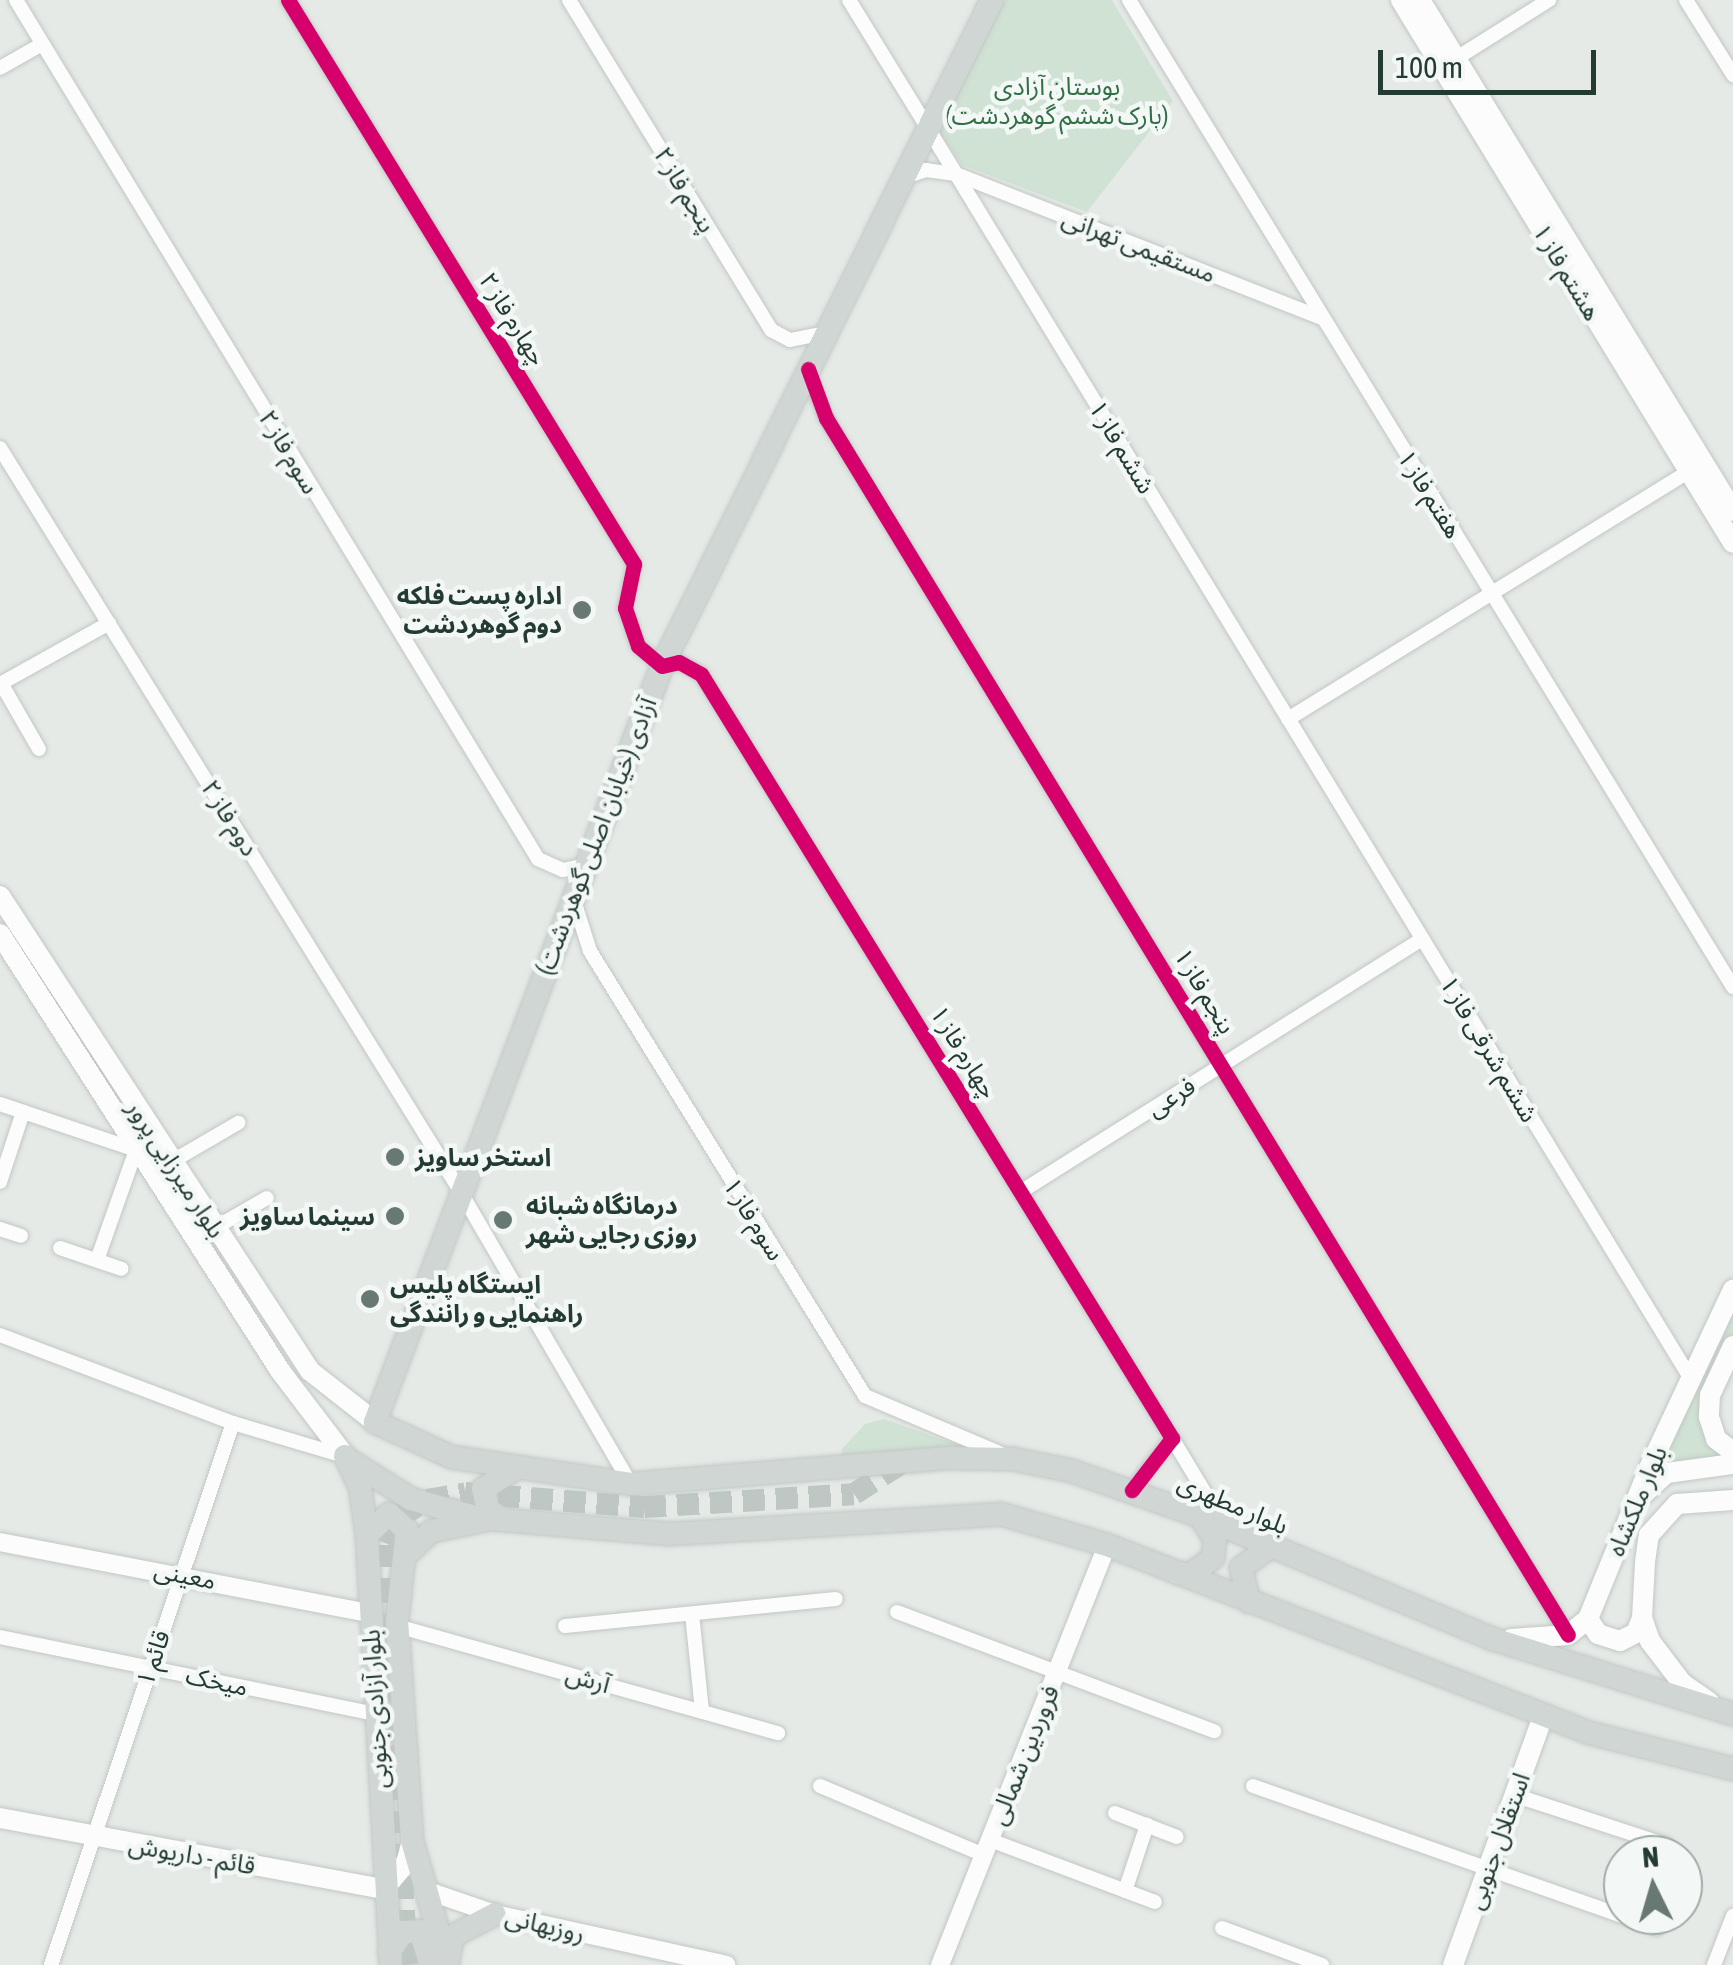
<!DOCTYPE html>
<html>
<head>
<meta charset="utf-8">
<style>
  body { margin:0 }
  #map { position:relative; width:1733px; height:1965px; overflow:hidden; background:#e5eae7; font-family:"Asap Condensed","Noto Sans Arabic",sans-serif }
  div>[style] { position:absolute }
  .green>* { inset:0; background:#d0e2d4 }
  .primary-tunnel>* { height:22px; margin-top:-11px; transform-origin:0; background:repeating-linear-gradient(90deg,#bec7c3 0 22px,transparent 0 33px) }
  .roads { filter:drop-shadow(0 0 2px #c2c7c4) drop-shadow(0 0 2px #c2c7c4) }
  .minor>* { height:14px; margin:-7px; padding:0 7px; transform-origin:7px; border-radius:7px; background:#fbfcfb }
  .tertiary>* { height:18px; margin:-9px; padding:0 9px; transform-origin:9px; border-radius:9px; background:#fbfcfb }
  .secondary>* { height:20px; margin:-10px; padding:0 10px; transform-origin:10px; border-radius:10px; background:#fbfcfb }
  .primary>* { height:22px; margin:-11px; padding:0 11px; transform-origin:11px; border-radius:11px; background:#cfd6d3 }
  .cycleway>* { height:15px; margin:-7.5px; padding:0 7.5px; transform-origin:7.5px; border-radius:7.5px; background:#d6006c }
  .dots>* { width:28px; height:28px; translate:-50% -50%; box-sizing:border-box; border:5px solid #f3f8f6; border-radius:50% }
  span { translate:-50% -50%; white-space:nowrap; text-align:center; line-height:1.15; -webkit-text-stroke:9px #f3f8f6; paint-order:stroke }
  .park-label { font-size:25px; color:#326f47 }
  .street-label { font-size:25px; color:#243b34 }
  .poi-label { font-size:25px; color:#243b34; font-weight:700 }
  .right { translate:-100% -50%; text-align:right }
  .left { translate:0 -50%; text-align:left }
  .north { position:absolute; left:1603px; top:1835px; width:100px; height:100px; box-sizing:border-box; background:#f3f8f6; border:2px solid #a0aca8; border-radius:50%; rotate:355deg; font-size:28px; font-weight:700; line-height:40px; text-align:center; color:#243b34 }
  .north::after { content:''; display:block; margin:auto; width:35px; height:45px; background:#687873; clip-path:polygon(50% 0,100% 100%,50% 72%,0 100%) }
  .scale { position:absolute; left:1378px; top:50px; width:218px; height:45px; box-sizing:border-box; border:5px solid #243b34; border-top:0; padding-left:12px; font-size:30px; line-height:35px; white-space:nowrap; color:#243b34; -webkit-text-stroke:8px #f3f8f6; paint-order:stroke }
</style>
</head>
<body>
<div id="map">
  <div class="green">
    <div style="clip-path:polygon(1005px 0,1112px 0,1173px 101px,1087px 212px,962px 165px,938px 130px)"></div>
    <div style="clip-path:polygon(1733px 1307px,1733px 1334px,1706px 1390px,1710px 1442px,1723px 1459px,1650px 1478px)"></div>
    <div style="clip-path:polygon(884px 1419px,975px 1451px,841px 1458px,842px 1449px,865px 1424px)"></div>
  </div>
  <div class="primary-tunnel">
    <div style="left:407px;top:1965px;width:366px;rotate:-93.3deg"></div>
    <div style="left:386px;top:1600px;width:56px;rotate:-89deg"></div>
    <div style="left:387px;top:1544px;width:28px;rotate:-67deg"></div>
    <div style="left:398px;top:1518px;width:34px;rotate:-32deg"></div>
    <div style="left:427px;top:1500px;width:39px;rotate:-10deg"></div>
    <div style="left:465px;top:1493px;width:180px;rotate:4.5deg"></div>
    <div style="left:644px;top:1507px;width:210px;rotate:-3.5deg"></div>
    <div style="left:854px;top:1494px;width:61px;rotate:-32.9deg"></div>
  </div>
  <div class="roads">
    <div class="minor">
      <div style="left:16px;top:0;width:1005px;rotate:58.71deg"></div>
      <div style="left:538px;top:859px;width:27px;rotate:24deg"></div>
      <div style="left:563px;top:870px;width:24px;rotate:-12deg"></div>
      <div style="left:288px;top:0;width:662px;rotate:58.47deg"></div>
      <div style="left:634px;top:564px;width:45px;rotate:101.6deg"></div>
      <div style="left:625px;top:608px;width:40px;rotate:71.1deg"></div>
      <div style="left:638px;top:646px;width:31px;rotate:40deg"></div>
      <div style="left:662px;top:666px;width:17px;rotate:-13deg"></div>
      <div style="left:679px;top:662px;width:25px;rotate:29deg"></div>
      <div style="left:701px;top:674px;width:898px;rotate:58.35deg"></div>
      <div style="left:1172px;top:1438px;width:66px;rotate:127.6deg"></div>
      <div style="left:569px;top:0;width:387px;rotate:58.5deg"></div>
      <div style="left:771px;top:330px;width:21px;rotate:28deg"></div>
      <div style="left:790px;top:340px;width:37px;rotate:-11deg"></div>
      <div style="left:849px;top:0;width:204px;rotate:58.4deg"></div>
      <div style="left:956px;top:174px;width:393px;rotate:21.5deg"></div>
      <div style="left:1129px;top:0;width:1157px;rotate:58.54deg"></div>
      <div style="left:1686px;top:0;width:89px;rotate:57.9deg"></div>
      <div style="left:1452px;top:61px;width:115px;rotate:-32.2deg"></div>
      <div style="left:0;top:68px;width:48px;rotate:-29.7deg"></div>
      <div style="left:905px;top:177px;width:22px;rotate:-18deg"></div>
      <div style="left:926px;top:170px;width:30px;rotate:8deg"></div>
      <div style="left:956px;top:174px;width:1411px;rotate:58.62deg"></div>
      <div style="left:809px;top:373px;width:48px;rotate:69.3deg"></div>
      <div style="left:826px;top:418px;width:1425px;rotate:58.63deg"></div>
      <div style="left:0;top:448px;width:872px;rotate:58.22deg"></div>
      <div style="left:459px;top:1189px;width:341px;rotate:59.8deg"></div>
      <div style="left:1px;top:683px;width:76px;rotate:60.1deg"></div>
      <div style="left:0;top:684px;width:125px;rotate:-29.2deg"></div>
      <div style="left:1288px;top:719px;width:480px;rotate:-31.7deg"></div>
      <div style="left:575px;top:904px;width:49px;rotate:72.3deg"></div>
      <div style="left:590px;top:951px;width:523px;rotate:58.28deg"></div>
      <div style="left:865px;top:1396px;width:146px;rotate:23deg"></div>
      <div style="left:0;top:1104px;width:144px;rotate:18.7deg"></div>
      <div style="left:136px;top:1150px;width:117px;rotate:109.5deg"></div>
      <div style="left:171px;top:1162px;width:78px;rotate:-30.2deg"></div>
      <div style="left:0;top:1182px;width:74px;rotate:-71.8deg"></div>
      <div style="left:1022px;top:1191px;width:473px;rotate:-32.2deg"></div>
      <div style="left:0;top:1229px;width:22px;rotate:18deg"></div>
      <div style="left:213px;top:1229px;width:62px;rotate:-29.9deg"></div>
      <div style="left:60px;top:1248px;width:65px;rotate:18.7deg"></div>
      <div style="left:0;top:1335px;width:249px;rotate:20.7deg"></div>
      <div style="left:233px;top:1423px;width:116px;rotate:16.6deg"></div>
      <div style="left:1172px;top:1438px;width:70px;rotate:59deg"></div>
      <div style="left:897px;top:1612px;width:339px;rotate:20.6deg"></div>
      <div style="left:692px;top:1614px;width:98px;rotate:84.1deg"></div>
      <div style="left:397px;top:1626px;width:396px;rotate:15.7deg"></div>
      <div style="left:565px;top:1626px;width:272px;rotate:-5.7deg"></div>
      <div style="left:0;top:1637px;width:383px;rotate:11.6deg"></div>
      <div style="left:820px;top:1786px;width:178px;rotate:22.8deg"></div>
      <div style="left:1253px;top:1786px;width:428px;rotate:19.4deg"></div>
      <div style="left:1514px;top:1795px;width:160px;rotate:18.2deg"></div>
      <div style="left:1115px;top:1813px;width:66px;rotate:21.2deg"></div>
      <div style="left:990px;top:1840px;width:176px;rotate:20.6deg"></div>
      <div style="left:1125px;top:1891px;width:70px;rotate:-71.6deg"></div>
      <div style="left:1222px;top:1928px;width:107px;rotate:20.3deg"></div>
      <div style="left:51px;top:1965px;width:572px;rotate:-71.44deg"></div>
      <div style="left:1714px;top:1965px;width:53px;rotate:-68.8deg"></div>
    </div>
    <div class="tertiary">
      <div style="left:0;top:1542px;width:376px;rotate:10.9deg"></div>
      <div style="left:425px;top:1890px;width:74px;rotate:18.9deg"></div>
      <div style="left:495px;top:1914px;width:237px;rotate:12.4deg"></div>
      <div style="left:940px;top:1965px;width:452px;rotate:-68.3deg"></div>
    </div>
    <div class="secondary">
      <div style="left:1401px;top:0;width:636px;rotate:58.56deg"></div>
      <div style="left:1420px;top:0;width:599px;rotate:58.51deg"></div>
      <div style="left:0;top:896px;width:567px;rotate:56.87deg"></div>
      <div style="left:310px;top:1371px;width:83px;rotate:38.1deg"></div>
      <div style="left:0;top:934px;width:520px;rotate:57.32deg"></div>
      <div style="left:281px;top:1372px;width:106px;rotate:52.7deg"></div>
      <div style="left:1733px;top:1346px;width:54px;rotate:115.1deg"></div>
      <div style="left:1710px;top:1395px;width:22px;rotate:93deg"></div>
      <div style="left:1709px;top:1417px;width:23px;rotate:72deg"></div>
      <div style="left:1716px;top:1439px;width:21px;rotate:37deg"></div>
      <div style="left:1640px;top:1497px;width:36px;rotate:-42deg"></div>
      <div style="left:1667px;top:1473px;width:67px;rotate:-7.8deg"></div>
      <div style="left:1588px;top:1619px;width:18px;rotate:56deg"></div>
      <div style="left:1598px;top:1634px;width:23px;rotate:18deg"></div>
      <div style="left:1620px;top:1641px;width:18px;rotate:-27deg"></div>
      <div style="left:1636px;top:1633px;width:16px;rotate:-68deg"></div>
      <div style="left:1511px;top:1639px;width:57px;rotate:-4deg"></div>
      <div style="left:1568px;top:1635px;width:26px;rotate:-39deg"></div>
      <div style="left:1588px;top:1619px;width:165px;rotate:-67.9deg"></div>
      <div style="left:1650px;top:1466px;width:195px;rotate:-64.8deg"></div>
      <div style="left:1709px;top:1702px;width:33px;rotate:-145deg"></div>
      <div style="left:1682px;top:1683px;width:53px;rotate:-127.3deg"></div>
      <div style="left:1650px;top:1641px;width:24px;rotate:-109deg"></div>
      <div style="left:1642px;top:1618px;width:56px;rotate:-86.9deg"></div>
      <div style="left:1645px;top:1562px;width:27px;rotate:-82deg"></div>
      <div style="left:1649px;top:1535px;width:42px;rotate:-47.9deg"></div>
      <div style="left:1677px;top:1504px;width:56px;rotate:-4.1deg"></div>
      <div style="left:0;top:1818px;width:391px;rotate:10.5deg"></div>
      <div style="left:384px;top:1889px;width:34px;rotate:-50deg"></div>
      <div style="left:406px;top:1863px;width:23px;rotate:-75deg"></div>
      <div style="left:1453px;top:1965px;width:264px;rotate:-70.1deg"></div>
    </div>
    <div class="primary">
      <div style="left:992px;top:0;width:743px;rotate:116.36deg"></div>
      <div style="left:662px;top:666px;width:809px;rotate:110.79deg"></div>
      <div style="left:375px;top:1422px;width:84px;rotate:24.7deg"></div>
      <div style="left:451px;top:1457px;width:182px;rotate:8.5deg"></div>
      <div style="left:631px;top:1484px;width:320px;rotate:-4.7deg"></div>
      <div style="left:950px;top:1458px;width:63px;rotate:0.9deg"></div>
      <div style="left:1013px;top:1459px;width:60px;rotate:11.5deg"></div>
      <div style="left:1072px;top:1471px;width:136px;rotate:19.4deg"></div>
      <div style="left:1200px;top:1516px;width:315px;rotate:22.8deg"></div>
      <div style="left:1490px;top:1638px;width:255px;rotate:17.4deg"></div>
      <div style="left:345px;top:1456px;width:34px;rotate:64deg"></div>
      <div style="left:360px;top:1487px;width:49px;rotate:81.7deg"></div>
      <div style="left:367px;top:1535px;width:431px;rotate:86.8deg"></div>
      <div style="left:352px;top:1462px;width:70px;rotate:32.1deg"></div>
      <div style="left:411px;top:1499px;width:62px;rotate:15.8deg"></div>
      <div style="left:503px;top:1520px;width:19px;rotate:-144deg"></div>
      <div style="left:488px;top:1509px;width:21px;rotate:-104deg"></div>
      <div style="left:483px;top:1489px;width:36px;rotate:-32deg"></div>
      <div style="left:367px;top:1535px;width:30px;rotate:-44deg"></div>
      <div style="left:389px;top:1514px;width:24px;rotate:42deg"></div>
      <div style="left:407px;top:1530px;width:91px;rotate:96.3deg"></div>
      <div style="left:397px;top:1620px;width:222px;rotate:86.1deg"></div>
      <div style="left:412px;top:1841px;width:129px;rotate:73.8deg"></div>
      <div style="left:407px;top:1554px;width:34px;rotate:-43deg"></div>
      <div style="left:432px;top:1531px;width:60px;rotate:-11.5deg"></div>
      <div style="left:491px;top:1519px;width:179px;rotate:4.8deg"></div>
      <div style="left:669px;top:1534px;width:333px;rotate:-3.4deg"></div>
      <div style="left:1001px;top:1514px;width:110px;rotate:16.3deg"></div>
      <div style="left:1107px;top:1545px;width:518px;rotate:21.27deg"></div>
      <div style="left:1590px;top:1733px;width:147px;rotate:14.1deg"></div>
      <div style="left:1177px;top:1573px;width:14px;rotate:4deg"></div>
      <div style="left:1191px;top:1574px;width:27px;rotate:-36deg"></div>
      <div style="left:1213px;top:1558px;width:18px;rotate:-84deg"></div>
      <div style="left:1215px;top:1540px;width:26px;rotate:-122deg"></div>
      <div style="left:1249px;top:1602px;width:35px;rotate:-103deg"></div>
      <div style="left:1241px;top:1568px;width:36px;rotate:-36deg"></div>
      <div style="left:389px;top:1952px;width:24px;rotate:-55deg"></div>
      <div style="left:403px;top:1932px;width:17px;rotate:-3deg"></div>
      <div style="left:420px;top:1931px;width:36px;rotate:72deg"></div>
      <div style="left:448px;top:1961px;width:25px;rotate:-79deg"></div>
      <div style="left:453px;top:1936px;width:47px;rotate:-27.6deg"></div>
    </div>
  </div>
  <div class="cycleway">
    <div style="left:288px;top:0;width:662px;rotate:58.47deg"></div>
    <div style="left:634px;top:564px;width:45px;rotate:101.6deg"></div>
    <div style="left:625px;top:608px;width:40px;rotate:71.1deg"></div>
    <div style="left:638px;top:646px;width:31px;rotate:40deg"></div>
    <div style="left:662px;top:666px;width:17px;rotate:-13deg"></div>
    <div style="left:679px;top:662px;width:25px;rotate:29deg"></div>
    <div style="left:701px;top:674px;width:898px;rotate:58.35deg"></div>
    <div style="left:1172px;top:1438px;width:66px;rotate:127.6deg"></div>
    <div style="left:808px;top:369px;width:52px;rotate:69.8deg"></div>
    <div style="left:826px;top:418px;width:1425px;rotate:58.63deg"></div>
  </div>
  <div class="dots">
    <div style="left:582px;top:610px;background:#687873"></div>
    <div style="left:395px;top:1157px;background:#687873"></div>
    <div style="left:395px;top:1216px;background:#687873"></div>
    <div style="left:503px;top:1220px;background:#687873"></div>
    <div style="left:370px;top:1299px;background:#687873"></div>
  </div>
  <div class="park-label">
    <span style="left:1057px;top:101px">بوستان آزادی<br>(پارک ششم گوهردشت)</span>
  </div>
  <div class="street-label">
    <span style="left:685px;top:190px;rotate:59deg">پنجم فاز ۲</span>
    <span style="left:1139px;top:246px;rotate:21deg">مستقیمی تهرانی</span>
    <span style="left:1567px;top:272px;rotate:59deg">هشتم فاز ۱</span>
    <span style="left:513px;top:319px;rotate:58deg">چهارم فاز ۲</span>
    <span style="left:1122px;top:447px;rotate:59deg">ششم فاز ۱</span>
    <span style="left:289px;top:452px;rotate:59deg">سوم فاز ۲</span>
    <span style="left:1430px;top:494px;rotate:58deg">هفتم فاز ۱</span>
    <span style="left:230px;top:818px;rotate:58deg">دوم فاز ۲</span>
    <span style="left:596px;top:836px;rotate:-69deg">آزادی (خیابان اصلی گوهردشت)</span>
    <span style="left:1205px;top:991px;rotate:59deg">پنجم فاز ۱</span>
    <span style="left:1489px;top:1049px;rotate:59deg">ششم شرقی فاز ۱</span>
    <span style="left:964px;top:1052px;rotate:58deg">چهارم فاز ۱</span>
    <span style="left:1171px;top:1097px;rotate:-32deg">فرعی</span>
    <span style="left:176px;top:1169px;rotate:57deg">بلوار میرزایی پرور</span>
    <span style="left:754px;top:1219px;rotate:58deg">سوم فاز ۱</span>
    <span style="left:1637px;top:1501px;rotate:-67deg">بلوار ملکشاه</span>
    <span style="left:1233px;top:1504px;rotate:23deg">بلوار مطهری</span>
    <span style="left:185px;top:1575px;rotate:11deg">معینی</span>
    <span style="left:153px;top:1658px;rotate:-71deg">قائم ۱</span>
    <span style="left:588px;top:1679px;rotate:16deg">آرش</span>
    <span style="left:217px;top:1681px;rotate:12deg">میخک</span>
    <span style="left:375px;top:1709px;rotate:-93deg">بلوار آزادی جنوبی</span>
    <span style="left:1024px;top:1755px;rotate:-68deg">فروردین شمالی</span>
    <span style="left:1498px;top:1841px;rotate:-70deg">استقلال جنوبی</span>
    <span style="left:192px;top:1855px;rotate:10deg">قائم - داریوش</span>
    <span style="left:545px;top:1925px;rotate:13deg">روزبهانی</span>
  </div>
  <div class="poi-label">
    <span class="right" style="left:562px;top:610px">اداره پست فلکه<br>دوم گوهردشت</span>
    <span class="left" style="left:415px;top:1157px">استخر ساویز</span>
    <span class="left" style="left:526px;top:1220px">درمانگاه شبانه<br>روزی رجایی شهر</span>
    <span class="right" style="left:375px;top:1216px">سینما ساویز</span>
    <span class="left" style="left:390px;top:1299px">ایستگاه پلیس<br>راهنمایی و رانندگی</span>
  </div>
  <div class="north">N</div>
  <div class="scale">100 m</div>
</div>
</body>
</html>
